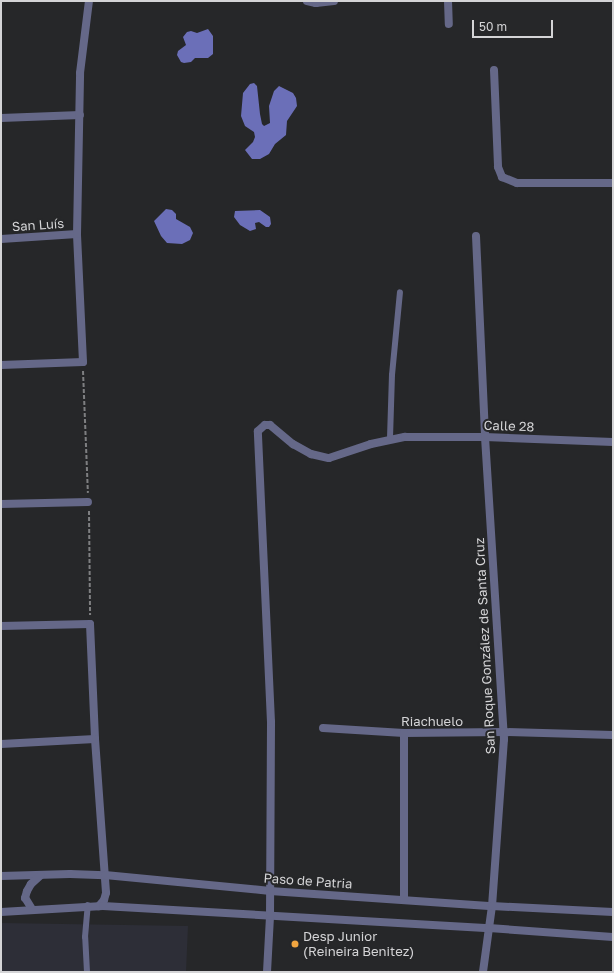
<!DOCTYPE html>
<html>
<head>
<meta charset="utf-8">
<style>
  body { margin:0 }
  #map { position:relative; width:614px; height:973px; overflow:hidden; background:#262729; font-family:"Golos Text",sans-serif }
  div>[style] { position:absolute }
  .built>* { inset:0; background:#2d2e37 }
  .water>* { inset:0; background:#6b6fb8 }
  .path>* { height:2px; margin-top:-1px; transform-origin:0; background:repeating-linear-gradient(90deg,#7e7f81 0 4px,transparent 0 6px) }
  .service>* { height:6px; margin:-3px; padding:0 3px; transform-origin:3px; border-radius:3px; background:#656888 }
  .minor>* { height:8px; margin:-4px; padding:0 4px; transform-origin:4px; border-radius:4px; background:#656888 }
  .dots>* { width:11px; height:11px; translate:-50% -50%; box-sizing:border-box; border:2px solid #262729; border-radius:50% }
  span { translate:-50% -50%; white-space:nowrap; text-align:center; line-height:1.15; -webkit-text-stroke:4px #262729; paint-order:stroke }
  .street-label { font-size:13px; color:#d4d4d6 }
  .poi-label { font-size:13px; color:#d4d4d6 }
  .left { translate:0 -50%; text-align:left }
  .frame { position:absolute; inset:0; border:2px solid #d4d4d6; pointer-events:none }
  .scale { position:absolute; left:472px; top:20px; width:81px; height:18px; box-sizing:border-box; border:2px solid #d4d4d6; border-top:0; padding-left:5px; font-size:12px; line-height:14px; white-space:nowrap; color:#d4d4d6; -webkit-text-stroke:3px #262729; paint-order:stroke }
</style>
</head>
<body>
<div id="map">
  <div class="built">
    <div style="clip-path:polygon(1px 923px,188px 926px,186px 972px,1px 972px)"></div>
  </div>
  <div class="water">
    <div style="clip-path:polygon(208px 29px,213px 36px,213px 54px,208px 58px,195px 58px,191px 62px,184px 63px,181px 62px,177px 55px,178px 51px,186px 45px,183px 37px,187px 32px,191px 31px,197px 33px)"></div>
    <div style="clip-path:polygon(254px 83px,257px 86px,260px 114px,262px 124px,264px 126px,270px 123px,269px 106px,274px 91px,279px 86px,293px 93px,296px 98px,297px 106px,287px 121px,286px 135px,275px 144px,269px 154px,260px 159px,252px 159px,245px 150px,253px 142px,255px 137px,254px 132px,245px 126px,241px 116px,243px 93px,250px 84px)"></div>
    <div style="clip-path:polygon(166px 209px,172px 210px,176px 214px,176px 219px,190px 227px,193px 233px,190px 240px,182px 244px,167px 243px,161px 236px,154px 221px)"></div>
    <div style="clip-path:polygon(260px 210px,270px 217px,271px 224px,269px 227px,266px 227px,259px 222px,255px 223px,256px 229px,250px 231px,240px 225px,234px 217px,235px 211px)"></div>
  </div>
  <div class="path">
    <div style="left:83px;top:371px;width:122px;rotate:87.7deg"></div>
    <div style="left:89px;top:511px;width:104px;rotate:89.4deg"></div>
  </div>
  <div class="service">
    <div style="left:390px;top:438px;width:63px;rotate:-88.2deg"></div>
    <div style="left:392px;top:375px;width:83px;rotate:-84.5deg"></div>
    <div style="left:87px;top:972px;width:35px;rotate:-93deg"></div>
    <div style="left:85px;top:937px;width:32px;rotate:-85deg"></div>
  </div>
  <div class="minor">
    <div style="left:307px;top:1px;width:9px;rotate:13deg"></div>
    <div style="left:316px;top:3px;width:18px;rotate:-6deg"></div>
    <div style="left:448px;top:1px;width:23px;rotate:88deg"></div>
    <div style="left:494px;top:70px;width:97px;rotate:87.6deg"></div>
    <div style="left:498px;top:167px;width:11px;rotate:68deg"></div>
    <div style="left:502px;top:177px;width:16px;rotate:22deg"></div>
    <div style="left:517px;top:183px;width:96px"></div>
    <div style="left:1px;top:118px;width:79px;rotate:-2.2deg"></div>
    <div style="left:476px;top:236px;width:201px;rotate:87.4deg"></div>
    <div style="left:485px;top:437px;width:303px;rotate:86.4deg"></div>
    <div style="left:504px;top:739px;width:167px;rotate:94.1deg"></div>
    <div style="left:492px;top:906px;width:67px;rotate:97.8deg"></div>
    <div style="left:1px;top:239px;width:76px;rotate:-3.8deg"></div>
    <div style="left:1px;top:365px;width:82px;rotate:-2.1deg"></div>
    <div style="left:83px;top:362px;width:128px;rotate:-92.7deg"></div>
    <div style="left:77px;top:234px;width:161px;rotate:-88.9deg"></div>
    <div style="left:80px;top:73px;width:73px;rotate:-82.9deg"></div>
    <div style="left:1px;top:504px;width:87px;rotate:-1.3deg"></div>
    <div style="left:1px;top:626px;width:89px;rotate:-1.3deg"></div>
    <div style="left:90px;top:624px;width:115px;rotate:87.5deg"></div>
    <div style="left:95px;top:739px;width:154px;rotate:85.9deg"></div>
    <div style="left:106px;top:893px;width:7px;rotate:106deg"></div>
    <div style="left:104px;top:900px;width:8px;rotate:130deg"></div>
    <div style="left:323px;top:728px;width:81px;rotate:3.5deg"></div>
    <div style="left:404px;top:733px;width:100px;rotate:-0.6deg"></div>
    <div style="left:504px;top:732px;width:109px;rotate:1.6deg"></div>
    <div style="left:1px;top:744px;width:94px;rotate:-3deg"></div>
    <div style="left:1px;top:876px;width:69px;rotate:-1.7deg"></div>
    <div style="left:70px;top:874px;width:35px;rotate:2deg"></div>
    <div style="left:105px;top:875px;width:166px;rotate:5.5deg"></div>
    <div style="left:270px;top:891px;width:223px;rotate:3.9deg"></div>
    <div style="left:492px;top:906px;width:121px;rotate:2.8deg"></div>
    <div style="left:404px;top:900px;width:167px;rotate:-90deg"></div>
    <div style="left:32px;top:909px;width:13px;rotate:-122deg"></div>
    <div style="left:25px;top:898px;width:7px;rotate:-74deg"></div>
    <div style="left:27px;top:891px;width:8px;rotate:-60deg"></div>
    <div style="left:31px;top:884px;width:13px;rotate:-42deg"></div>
    <div style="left:1px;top:912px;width:102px;rotate:-3.4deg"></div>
    <div style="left:103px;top:906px;width:387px;rotate:3.3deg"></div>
    <div style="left:489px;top:928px;width:124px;rotate:4.2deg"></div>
    <div style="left:267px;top:972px;width:56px;rotate:-86.9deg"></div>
    <div style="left:270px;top:916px;width:194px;rotate:-89.7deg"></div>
    <div style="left:271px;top:722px;width:291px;rotate:-92.6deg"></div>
    <div style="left:258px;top:431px;width:9px;rotate:-41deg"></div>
    <div style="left:265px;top:425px;width:5px"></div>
    <div style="left:270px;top:425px;width:30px;rotate:40deg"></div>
    <div style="left:293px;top:444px;width:21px;rotate:29deg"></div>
    <div style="left:311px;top:454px;width:18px;rotate:13deg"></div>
    <div style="left:329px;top:458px;width:44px;rotate:-18.4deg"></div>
    <div style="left:371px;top:444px;width:35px;rotate:-12deg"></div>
    <div style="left:405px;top:437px;width:80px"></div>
    <div style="left:485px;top:437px;width:128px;rotate:2.2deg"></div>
  </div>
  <div class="dots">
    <div style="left:295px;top:944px;background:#f1a540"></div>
  </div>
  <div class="street-label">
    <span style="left:38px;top:225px;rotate:-4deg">San Luís</span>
    <span style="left:509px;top:426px;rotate:2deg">Calle 28</span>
    <span style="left:485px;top:646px;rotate:-93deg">San Roque González de Santa Cruz</span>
    <span style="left:432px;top:721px">Riachuelo</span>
    <span style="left:308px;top:881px;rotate:4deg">Paso de Patria</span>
  </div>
  <div class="poi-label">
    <span class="left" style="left:303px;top:944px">Desp Junior<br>(Reineira Benitez)</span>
  </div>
  <div class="frame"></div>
  <div class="scale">50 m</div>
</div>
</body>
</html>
